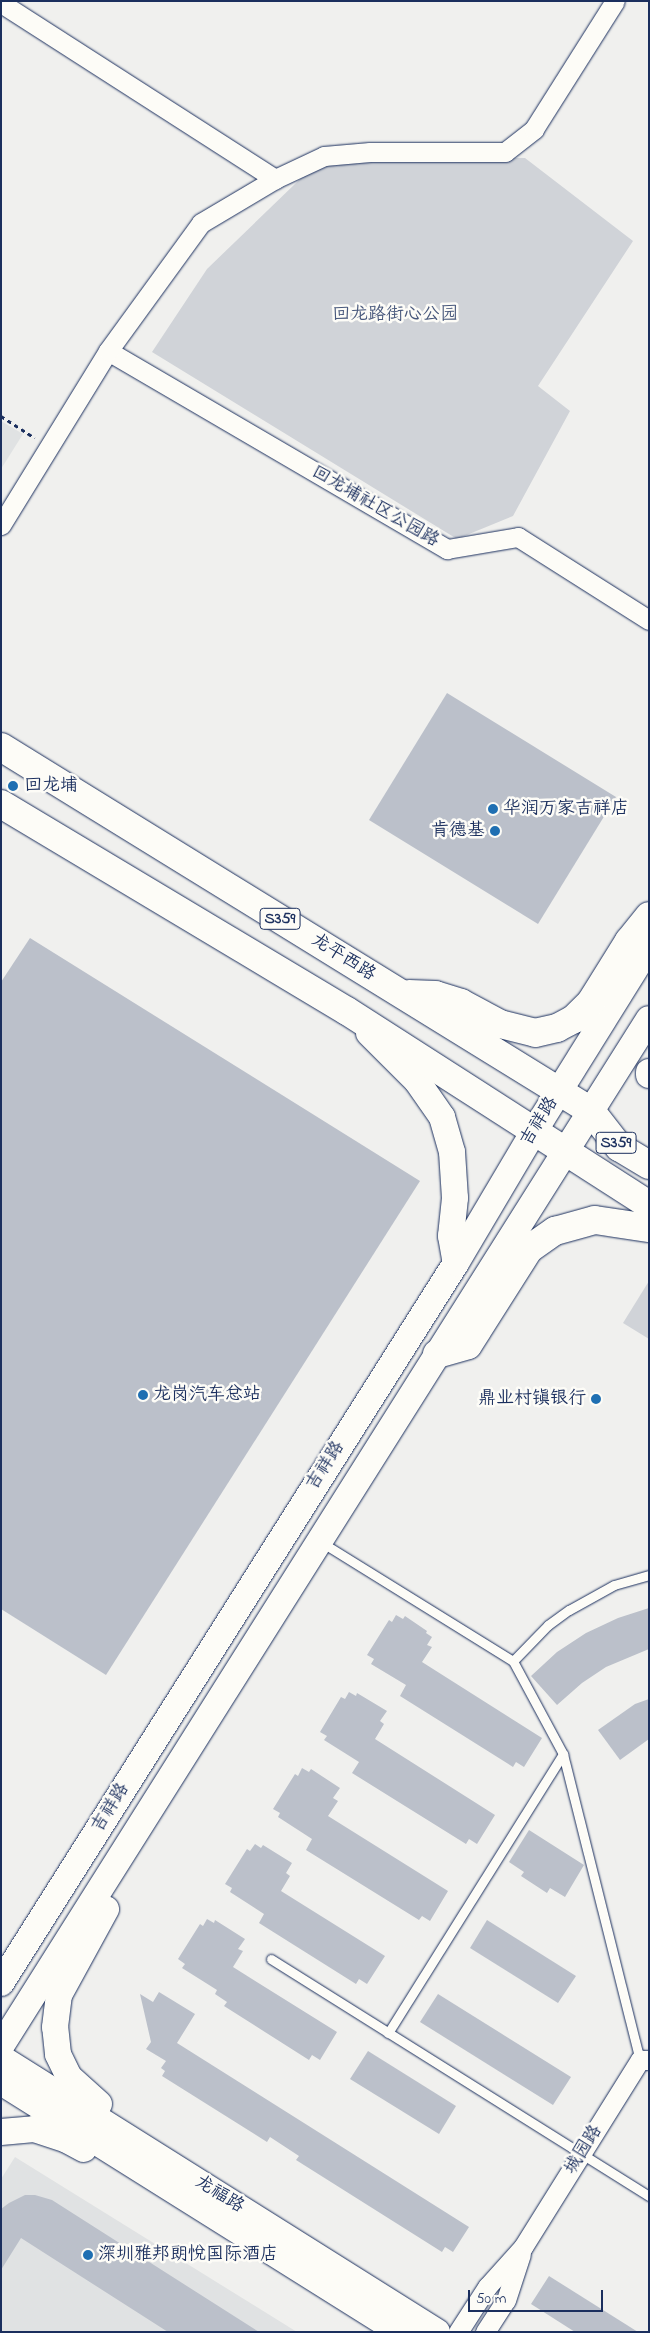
<!DOCTYPE html>
<html>
<head>
<meta charset="utf-8">
<style>
  body { margin:0 }
  #map { position:relative; width:650px; height:2333px; overflow:hidden; background:#f0f0ee; font-family:"Indie Flower","LXGW WenKai TC",sans-serif }
  div>[style] { position:absolute }
  .built>* { inset:0; background:#e0e2e3 }
  .green>* { inset:0; background:#d0d3d8 }
  .building>* { inset:0; background:#bbc0ca }
  .path>* { height:3px; margin-top:-1.5px; transform-origin:0; background:repeating-linear-gradient(90deg,#1b2f5e 0 4px,transparent 0 8px) }
  .roads { filter:drop-shadow(0 0 1px #1b2f5e) drop-shadow(0 0 1px #1b2f5e) }
  .lane>* { height:9px; margin:-4.5px; padding:0 4.5px; transform-origin:4.5px; border-radius:4.5px; background:#fdfcf7 }
  .street>* { height:19px; margin:-9.5px; padding:0 9.5px; transform-origin:9.5px; border-radius:9.5px; background:#fdfcf7 }
  .secondary>* { height:26px; margin:-13px; padding:0 13px; transform-origin:13px; border-radius:13px; background:#fdfcf7 }
  .primary>* { height:28px; margin:-14px; padding:0 14px; transform-origin:14px; border-radius:14px; background:#fdfcf7 }
  .dots>* { width:14px; height:14px; translate:-50% -50%; box-sizing:border-box; border:2px solid #fdfcf7; border-radius:50% }
  span { translate:-50% -50%; white-space:nowrap; text-align:center; line-height:1.15; -webkit-text-stroke:5px #fdfcf7; paint-order:stroke }
  .shield-label span { padding:1px 4px; background:#fdfcf7; border:1px solid; border-radius:4px; -webkit-text-stroke-width:0 }
  .shield-label { font-size:16px; color:#1b2f5e; font-weight:700 }
  .park-label { font-size:18px; color:#48587c }
  .street-label { font-size:18px; color:#1b2f5e }
  .poi-label { font-size:18px; color:#1b2f5e }
  .left { translate:0 -50%; text-align:left }
  .right { translate:-100% -50%; text-align:right }
  .frame { position:absolute; inset:0; border:2px solid #1b2f5e; pointer-events:none }
  .scale { position:absolute; left:468px; top:2290px; width:135px; height:22px; box-sizing:border-box; border:2px solid #1b2f5e; border-top:0; padding-left:6px; font-size:15px; line-height:18px; white-space:nowrap; color:#1b2f5e; -webkit-text-stroke:4px #fdfcf7; paint-order:stroke }
</style>
</head>
<body>
<div id="map">
  <div class="built">
    <div style="clip-path:polygon(1px 421px,23px 434px,1px 469px)"></div>
    <div style="clip-path:polygon(15px 2157px,297px 2332px,1px 2332px,1px 2179px)"></div>
  </div>
  <div class="green">
    <div style="clip-path:polygon(324px 156px,525px 158px,633px 241px,538px 386px,570px 411px,513px 516px,457px 539px,152px 352px,207px 269px)"></div>
    <div style="clip-path:polygon(649px 1281px,649px 1339px,623px 1323px)"></div>
  </div>
  <div class="building">
    <div style="clip-path:polygon(447px 693px,616px 797px,538px 924px,369px 820px)"></div>
    <div style="clip-path:polygon(30px 938px,420px 1181px,106px 1675px,1px 1609px,1px 982px)"></div>
    <div style="clip-path:polygon(649px 1608px,649px 1649px,606px 1667px,582px 1683px,557px 1705px,531px 1676px,557px 1652px,586px 1633px,618px 1618px)"></div>
    <div style="clip-path:polygon(396px 1615px,403px 1619px,405px 1616px,427px 1631px,426px 1633px,432px 1637px,427px 1645px,432px 1647px,422px 1662px,542px 1738px,524px 1767px,516px 1762px,513px 1767px,400px 1696px,406px 1685px,371px 1664px,374px 1659px,367px 1655px,389px 1620px,392px 1622px)"></div>
    <div style="clip-path:polygon(349px 1692px,356px 1696px,357px 1693px,387px 1711px,380px 1721px,384px 1724px,375px 1739px,495px 1815px,477px 1844px,469px 1839px,466px 1844px,352px 1773px,359px 1762px,324px 1740px,327px 1736px,320px 1732px,341px 1697px,345px 1699px)"></div>
    <div style="clip-path:polygon(649px 1699px,649px 1739px,620px 1760px,598px 1730px,635px 1704px)"></div>
    <div style="clip-path:polygon(302px 1768px,309px 1772px,311px 1769px,340px 1788px,333px 1798px,338px 1801px,328px 1816px,448px 1891px,430px 1921px,422px 1916px,419px 1920px,306px 1850px,312px 1839px,278px 1817px,280px 1813px,273px 1809px,295px 1774px,298px 1776px)"></div>
    <div style="clip-path:polygon(529px 1830px,584px 1865px,565px 1897px,550px 1888px,547px 1893px,521px 1876px,524px 1872px,509px 1862px)"></div>
    <div style="clip-path:polygon(255px 1844px,261px 1848px,263px 1845px,292px 1863px,286px 1873px,290px 1876px,281px 1891px,385px 1956px,367px 1984px,359px 1979px,356px 1984px,259px 1923px,264px 1914px,230px 1892px,232px 1888px,225px 1884px,247px 1849px,250px 1851px)"></div>
    <div style="clip-path:polygon(207px 1919px,214px 1923px,215px 1920px,245px 1939px,238px 1949px,243px 1951px,233px 1967px,337px 2032px,320px 2060px,312px 2055px,309px 2060px,224px 2006px,227px 2002px,215px 1994px,217px 1990px,182px 1968px,185px 1964px,178px 1959px,200px 1924px,203px 1926px)"></div>
    <div style="clip-path:polygon(487px 1920px,576px 1976px,558px 2003px,470px 1948px)"></div>
    <div style="clip-path:polygon(159px 1992px,195px 2014px,177px 2043px,469px 2227px,453px 2252px,445px 2247px,442px 2252px,296px 2160px,299px 2156px,270px 2137px,267px 2142px,162px 2076px,165px 2071px,161px 2068px,166px 2061px,146px 2049px,151px 2042px,140px 1994px,153px 2002px)"></div>
    <div style="clip-path:polygon(438px 1994px,571px 2077px,553px 2105px,420px 2022px)"></div>
    <div style="clip-path:polygon(368px 2051px,456px 2106px,439px 2134px,350px 2079px)"></div>
    <div style="clip-path:polygon(25px 2195px,35px 2195px,52px 2200px,259px 2332px,168px 2332px,21px 2238px,1px 2270px,1px 2209px,9px 2203px)"></div>
    <div style="clip-path:polygon(549px 2276px,638px 2332px,575px 2332px,531px 2304px)"></div>
  </div>
  <div class="path">
    <div style="left:1px;top:416px;width:40px;rotate:32.9deg"></div>
  </div>
  <div class="roads">
    <div class="lane">
      <div style="left:321px;top:1542px;width:226px;rotate:31.8deg"></div>
      <div style="left:513px;top:1661px;width:50px;rotate:-45.8deg"></div>
      <div style="left:548px;top:1625px;width:26px;rotate:-36deg"></div>
      <div style="left:569px;top:1610px;width:51px;rotate:-29.1deg"></div>
      <div style="left:614px;top:1585px;width:36px;rotate:-16deg"></div>
      <div style="left:513px;top:1661px;width:106px;rotate:61.7deg"></div>
      <div style="left:563px;top:1754px;width:316px;rotate:75.9deg"></div>
      <div style="left:271px;top:1959px;width:446px;rotate:32.1deg"></div>
      <div style="left:388px;top:2033px;width:329px;rotate:-57.9deg"></div>
    </div>
    <div class="street">
      <div style="left:1px;top:3px;width:326px;rotate:32.7deg"></div>
      <div style="left:108px;top:351px;width:393px;rotate:30.3deg"></div>
      <div style="left:447px;top:549px;width:72px;rotate:-9.6deg"></div>
      <div style="left:518px;top:537px;width:155px;rotate:32.4deg"></div>
      <div style="left:1px;top:525px;width:204px;rotate:-58.4deg"></div>
      <div style="left:108px;top:351px;width:158px;rotate:-54deg"></div>
      <div style="left:201px;top:223px;width:86px;rotate:-30.7deg"></div>
      <div style="left:275px;top:179px;width:54px;rotate:-25.1deg"></div>
      <div style="left:324px;top:156px;width:46px;rotate:-5deg"></div>
      <div style="left:370px;top:152px;width:135px"></div>
      <div style="left:505px;top:152px;width:37px;rotate:-38deg"></div>
      <div style="left:534px;top:129px;width:151px;rotate:-57.7deg"></div>
      <div style="left:458px;top:2332px;width:54px;rotate:-57.2deg"></div>
      <div style="left:487px;top:2287px;width:54px;rotate:-48deg"></div>
      <div style="left:523px;top:2247px;width:221px;rotate:-58deg"></div>
      <div style="left:640px;top:2060px;width:9px"></div>
      <div style="left:485px;top:2332px;width:38px;rotate:-57deg"></div>
      <div style="left:506px;top:2300px;width:48px;rotate:-71.9deg"></div>
    </div>
    <div class="secondary">
      <div style="left:369px;top:1033px;width:68px;rotate:45deg"></div>
      <div style="left:417px;top:1081px;width:44px;rotate:55.2deg"></div>
      <div style="left:442px;top:1117px;width:36px;rotate:74deg"></div>
      <div style="left:452px;top:1152px;width:46px;rotate:86.3deg"></div>
      <div style="left:455px;top:1198px;width:38px;rotate:96deg"></div>
      <div style="left:451px;top:1236px;width:27px;rotate:80deg"></div>
      <div style="left:649px;top:1072px;width:3px;rotate:90deg"></div>
      <div style="left:1px;top:1983px;width:852px;rotate:-57.71deg"></div>
      <div style="left:456px;top:1263px;width:151px;rotate:-59.4deg"></div>
      <div style="left:533px;top:1133px;width:219px;rotate:-58.1deg"></div>
      <div style="left:1px;top:2046px;width:1214px;rotate:-57.75deg"></div>
      <div style="left:1px;top:2058px;width:515px;rotate:32.15deg"></div>
      <div style="left:1px;top:2082px;width:471px;rotate:32.1deg"></div>
      <div style="left:99px;top:2104px;width:40px;rotate:-138deg"></div>
      <div style="left:69px;top:2077px;width:25px;rotate:-116deg"></div>
      <div style="left:58px;top:2054px;width:27px;rotate:-96deg"></div>
      <div style="left:55px;top:2027px;width:32px;rotate:-83deg"></div>
      <div style="left:59px;top:1995px;width:98px;rotate:-61.3deg"></div>
      <div style="left:1px;top:2132px;width:33px;rotate:-5deg"></div>
      <div style="left:34px;top:2129px;width:35px;rotate:18deg"></div>
      <div style="left:67px;top:2140px;width:19px;rotate:28deg"></div>
    </div>
    <div class="primary">
      <div style="left:1px;top:747px;width:693px;rotate:31.67deg"></div>
      <div style="left:591px;top:1111px;width:46px;rotate:52.1deg"></div>
      <div style="left:619px;top:1147px;width:35px;rotate:31deg"></div>
      <div style="left:1px;top:804px;width:403px;rotate:30.9deg"></div>
      <div style="left:347px;top:1011px;width:359px;rotate:32.7deg"></div>
      <div style="left:409px;top:994px;width:26px;rotate:2deg"></div>
      <div style="left:435px;top:995px;width:27px;rotate:17deg"></div>
      <div style="left:461px;top:1003px;width:44px;rotate:28.3deg"></div>
      <div style="left:500px;top:1024px;width:36px;rotate:14deg"></div>
      <div style="left:535px;top:1033px;width:23px;rotate:-13deg"></div>
      <div style="left:557px;top:1028px;width:19px;rotate:-28deg"></div>
      <div style="left:574px;top:1019px;width:24px;rotate:-45deg"></div>
      <div style="left:591px;top:1002px;width:72px;rotate:-58.1deg"></div>
      <div style="left:629px;top:941px;width:32px;rotate:-51deg"></div>
      <div style="left:437px;top:1354px;width:32px;rotate:-16deg"></div>
      <div style="left:468px;top:1345px;width:114px;rotate:-57.6deg"></div>
      <div style="left:529px;top:1249px;width:32px;rotate:-35deg"></div>
      <div style="left:555px;top:1231px;width:41px;rotate:-15.4deg"></div>
      <div style="left:595px;top:1220px;width:55px;rotate:8.4deg"></div>
    </div>
  </div>
  <div class="dots">
    <div style="left:13px;top:786px;background:#1f6fb2"></div>
    <div style="left:493px;top:809px;background:#1f6fb2"></div>
    <div style="left:495px;top:831px;background:#1f6fb2"></div>
    <div style="left:143px;top:1395px;background:#1f6fb2"></div>
    <div style="left:596px;top:1399px;background:#1f6fb2"></div>
    <div style="left:88px;top:2255px;background:#1f6fb2"></div>
  </div>
  <div class="shield-label">
    <span style="left:280px;top:919px">S359</span>
    <span style="left:616px;top:1143px">S359</span>
  </div>
  <div class="park-label">
    <span style="left:395px;top:315px">回龙路街心公园</span>
  </div>
  <div class="street-label">
    <span style="left:375px;top:507px;rotate:30deg">回龙埔社区公园路</span>
    <span style="left:343px;top:958px;rotate:32deg">龙平西路</span>
    <span style="left:540px;top:1122px;rotate:-58deg">吉祥路</span>
    <span style="left:326px;top:1466px;rotate:-57deg">吉祥路</span>
    <span style="left:111px;top:1808px;rotate:-58deg">吉祥路</span>
    <span style="left:584px;top:2150px;rotate:-58deg">城园路</span>
    <span style="left:219px;top:2195px;rotate:32deg">龙福路</span>
  </div>
  <div class="poi-label">
    <span class="left" style="left:24px;top:786px">回龙埔</span>
    <span class="left" style="left:503px;top:809px">华润万家吉祥店</span>
    <span class="right" style="left:485px;top:831px">肯德基</span>
    <span class="left" style="left:153px;top:1395px">龙岗汽车总站</span>
    <span class="right" style="left:586px;top:1399px">鼎业村镇银行</span>
    <span class="left" style="left:98px;top:2255px">深圳雅邦朗悦国际酒店</span>
  </div>
  <div class="frame"></div>
  <div class="scale">50 m</div>
</div>
</body>
</html>
